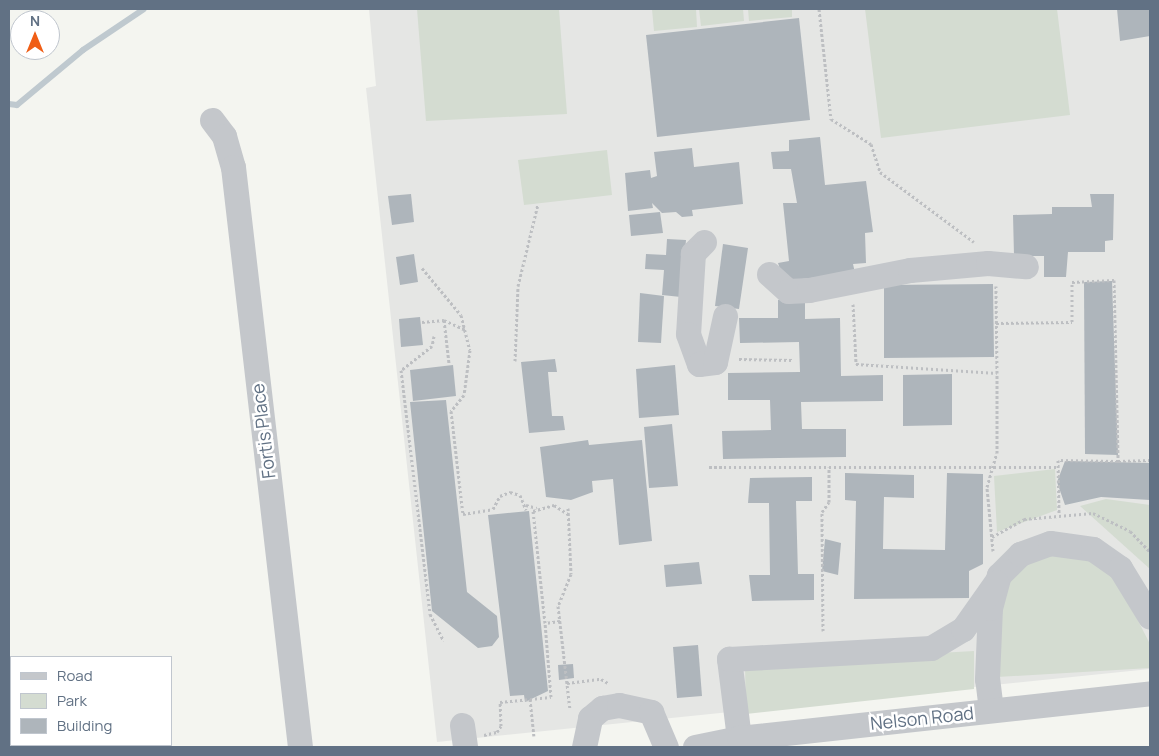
<!DOCTYPE html>
<html>
<head>
<meta charset="utf-8">
<style>
  body { margin:0 }
  #map { position:relative; width:1159px; height:756px; overflow:hidden; background:#f4f5f0; font-family:Manrope,sans-serif }
  div>[style] { position:absolute }
  .built>* { inset:0; background:#e5e6e4 }
  .green>* { inset:0; background:#d4dcd1 }
  .stream>* { height:6px; margin:-3px; padding:0 3px; transform-origin:3px; border-radius:3px; background:#bfc9cf }
  .building>* { inset:0; background:#aeb5bb }
  .path>* { height:3px; margin-top:-1.5px; transform-origin:0; background:repeating-linear-gradient(90deg,#bdbfc2 0 2.5px,transparent 0 5px) }
  .minor>* { height:25px; margin:-12.5px; padding:0 12.5px; transform-origin:12.5px; border-radius:12.5px; background:#c4c7cb }
  span { translate:-50% -50%; white-space:nowrap; text-align:center; line-height:1.15; -webkit-text-stroke:5px #fff; paint-order:stroke }
  .street-label { font-size:18px; color:#617184 }
  .frame { position:absolute; inset:0; border:10px solid #617184; pointer-events:none }
  .legend { position:absolute; left:10px; top:656px; width:162px; height:90px; box-sizing:border-box; background:#fff; border:1px solid #c0c6ce; margin:0; padding:6px 9px; list-style:none; font-size:15px; color:#617184 }
  .legend li { display:flex; align-items:center; gap:10px; height:25px }
  .legend b { width:25px; border:1px solid #c0c6ce }
  .north { position:absolute; left:10px; top:10px; width:50px; height:50px; box-sizing:border-box; background:#fff; border:1px solid #c0c6ce; border-radius:50%; rotate:0deg; font-size:14px; font-weight:700; line-height:20px; text-align:center; color:#617184 }
  .north::after { content:''; display:block; margin:auto; width:18px; height:22px; background:#f05e16; clip-path:polygon(50% 0,100% 100%,50% 72%,0 100%) }
</style>
</head>
<body>
<div id="map">
  <div class="built">
    <div style="clip-path:polygon(369px 9px,1150px 9px,1150px 669px,437px 742px,366px 88px,376px 86px)"></div>
  </div>
  <div class="green">
    <div style="clip-path:polygon(417px 9px,559px 9px,567px 114px,426px 121px)"></div>
    <div style="clip-path:polygon(652px 9px,696px 9px,697px 27px,654px 31px)"></div>
    <div style="clip-path:polygon(699px 9px,743px 9px,744px 21px,701px 26px)"></div>
    <div style="clip-path:polygon(748px 9px,792px 9px,792px 17px,749px 21px)"></div>
    <div style="clip-path:polygon(865px 9px,1057px 9px,1070px 115px,881px 138px)"></div>
    <div style="clip-path:polygon(607px 150px,612px 195px,524px 205px,518px 160px)"></div>
    <div style="clip-path:polygon(1055px 469px,1057px 510px,997px 532px,994px 476px)"></div>
    <div style="clip-path:polygon(1106px 499px,1150px 505px,1150px 569px,1080px 506px)"></div>
    <div style="clip-path:polygon(1066px 551px,1103px 567px,1116px 578px,1150px 644px,1150px 668px,997px 677px,1002px 588px,1021px 565px)"></div>
    <div style="clip-path:polygon(974px 651px,974px 689px,746px 714px,745px 664px)"></div>
  </div>
  <div class="stream">
    <div style="left:9px;top:104px;width:8px;rotate:7deg"></div>
    <div style="left:17px;top:105px;width:86px;rotate:-39.8deg"></div>
    <div style="left:83px;top:50px;width:73px;rotate:-33.9deg"></div>
  </div>
  <div class="building">
    <div style="clip-path:polygon(1117px 9px,1150px 9px,1150px 36px,1120px 41px)"></div>
    <div style="clip-path:polygon(799px 18px,810px 120px,657px 137px,646px 35px)"></div>
    <div style="clip-path:polygon(820px 137px,825px 185px,866px 181px,873px 232px,865px 233px,866px 263px,853px 264px,855px 273px,784px 281px,778px 263px,789px 261px,783px 203px,797px 203px,791px 169px,773px 169px,771px 152px,789px 151px,789px 140px)"></div>
    <div style="clip-path:polygon(692px 148px,694px 167px,739px 162px,743px 204px,692px 210px,693px 216px,682px 217px,676px 212px,662px 213px,652px 203px,653px 208px,628px 211px,625px 173px,650px 170px,651px 178px,657px 176px,654px 152px)"></div>
    <div style="clip-path:polygon(411px 194px,414px 222px,392px 225px,388px 196px)"></div>
    <div style="clip-path:polygon(1090px 194px,1114px 194px,1113px 240px,1105px 241px,1105px 252px,1068px 252px,1066px 277px,1044px 277px,1044px 256px,1014px 256px,1013px 215px,1052px 214px,1052px 207px,1092px 207px)"></div>
    <div style="clip-path:polygon(660px 212px,663px 233px,631px 236px,629px 215px)"></div>
    <div style="clip-path:polygon(667px 239px,686px 240px,681px 297px,662px 295px,664px 270px,645px 269px,646px 254px,666px 255px)"></div>
    <div style="clip-path:polygon(723px 244px,748px 248px,739px 309px,715px 306px)"></div>
    <div style="clip-path:polygon(414px 254px,418px 282px,400px 285px,396px 257px)"></div>
    <div style="clip-path:polygon(1112px 281px,1118px 455px,1085px 454px,1084px 282px)"></div>
    <div style="clip-path:polygon(993px 284px,994px 357px,884px 358px,884px 285px)"></div>
    <div style="clip-path:polygon(640px 293px,664px 296px,661px 343px,638px 342px)"></div>
    <div style="clip-path:polygon(805px 299px,805px 319px,840px 318px,841px 376px,883px 375px,883px 401px,801px 402px,802px 429px,846px 429px,846px 457px,723px 459px,722px 431px,771px 430px,770px 400px,728px 400px,728px 373px,800px 372px,799px 342px,740px 343px,739px 318px,778px 318px,778px 300px)"></div>
    <div style="clip-path:polygon(420px 317px,423px 345px,401px 347px,399px 319px)"></div>
    <div style="clip-path:polygon(555px 359px,557px 372px,548px 372px,552px 416px,563px 416px,565px 430px,529px 433px,521px 362px)"></div>
    <div style="clip-path:polygon(453px 365px,456px 396px,413px 401px,410px 370px)"></div>
    <div style="clip-path:polygon(675px 365px,679px 415px,639px 418px,636px 369px)"></div>
    <div style="clip-path:polygon(952px 374px,952px 425px,903px 426px,903px 375px)"></div>
    <div style="clip-path:polygon(446px 400px,467px 592px,497px 616px,499px 637px,492px 646px,478px 648px,432px 611px,410px 402px)"></div>
    <div style="clip-path:polygon(672px 424px,678px 486px,649px 488px,644px 427px)"></div>
    <div style="clip-path:polygon(588px 440px,589px 445px,642px 440px,652px 541px,619px 545px,613px 479px,592px 481px,593px 492px,571px 500px,546px 497px,540px 447px)"></div>
    <div style="clip-path:polygon(1065px 461px,1150px 463px,1150px 500px,1101px 497px,1065px 505px,1057px 482px)"></div>
    <div style="clip-path:polygon(845px 473px,914px 475px,914px 498px,884px 497px,883px 549px,945px 550px,947px 473px,983px 474px,983px 564px,969px 571px,969px 598px,854px 599px,856px 501px,845px 500px)"></div>
    <div style="clip-path:polygon(812px 477px,812px 501px,796px 501px,798px 574px,814px 574px,814px 600px,752px 601px,749px 575px,770px 575px,769px 503px,748px 503px,750px 478px)"></div>
    <div style="clip-path:polygon(529px 511px,548px 691px,525px 702px,524px 695px,510px 696px,488px 515px)"></div>
    <div style="clip-path:polygon(825px 539px,841px 543px,838px 575px,822px 571px)"></div>
    <div style="clip-path:polygon(699px 562px,702px 584px,666px 587px,664px 565px)"></div>
    <div style="clip-path:polygon(698px 645px,702px 696px,677px 698px,673px 647px)"></div>
    <div style="clip-path:polygon(573px 664px,574px 678px,559px 680px,558px 665px)"></div>
  </div>
  <div class="path">
    <div style="left:819px;top:9px;width:111px;rotate:83.8deg"></div>
    <div style="left:831px;top:119px;width:47px;rotate:32deg"></div>
    <div style="left:871px;top:144px;width:29px;rotate:72deg"></div>
    <div style="left:880px;top:172px;width:117px;rotate:36.7deg"></div>
    <div style="left:422px;top:268px;width:61px;rotate:50.3deg"></div>
    <div style="left:461px;top:315px;width:36px;rotate:76deg"></div>
    <div style="left:470px;top:350px;width:45px;rotate:97.6deg"></div>
    <div style="left:464px;top:395px;width:21px;rotate:129deg"></div>
    <div style="left:451px;top:411px;width:104px;rotate:83.4deg"></div>
    <div style="left:463px;top:514px;width:30px;rotate:-9deg"></div>
    <div style="left:493px;top:509px;width:15px;rotate:-62deg"></div>
    <div style="left:500px;top:496px;width:11px;rotate:-22deg"></div>
    <div style="left:510px;top:492px;width:10px;rotate:17deg"></div>
    <div style="left:520px;top:495px;width:16px;rotate:68deg"></div>
    <div style="left:853px;top:304px;width:60px;rotate:87.1deg"></div>
    <div style="left:856px;top:364px;width:141px;rotate:3.7deg"></div>
    <div style="left:997px;top:373px;width:87px;rotate:-90.7deg"></div>
    <div style="left:444px;top:320px;width:43px;rotate:83.4deg"></div>
    <div style="left:422px;top:322px;width:22px;rotate:-5deg"></div>
    <div style="left:444px;top:320px;width:23px;rotate:25deg"></div>
    <div style="left:996px;top:323px;width:76px;rotate:-0.8deg"></div>
    <div style="left:1072px;top:322px;width:40px;rotate:-90deg"></div>
    <div style="left:1072px;top:282px;width:42px;rotate:-2.7deg"></div>
    <div style="left:1114px;top:280px;width:181px;rotate:88.7deg"></div>
    <div style="left:1118px;top:461px;width:60px;rotate:-179deg"></div>
    <div style="left:1058px;top:460px;width:53px;rotate:88.9deg"></div>
    <div style="left:434px;top:336px;width:10px;rotate:101deg"></div>
    <div style="left:432px;top:346px;width:39px;rotate:142deg"></div>
    <div style="left:401px;top:370px;width:246px;rotate:83.2deg"></div>
    <div style="left:430px;top:614px;width:30px;rotate:63deg"></div>
    <div style="left:739px;top:359px;width:55px;rotate:1deg"></div>
    <div style="left:515px;top:361px;width:75px;rotate:-87.7deg"></div>
    <div style="left:518px;top:286px;width:84px;rotate:-76.3deg"></div>
    <div style="left:1118px;top:461px;width:32px;rotate:-2deg"></div>
    <div style="left:709px;top:467px;width:349px"></div>
    <div style="left:526px;top:505px;width:11px;rotate:15deg"></div>
    <div style="left:568px;top:508px;width:66px;rotate:87.4deg"></div>
    <div style="left:571px;top:574px;width:35px;rotate:112deg"></div>
    <div style="left:558px;top:606px;width:105px;rotate:83.4deg"></div>
    <div style="left:992px;top:537px;width:37px;rotate:-29deg"></div>
    <div style="left:1024px;top:519px;width:69px;rotate:-5deg"></div>
    <div style="left:1093px;top:513px;width:41px;rotate:25.9deg"></div>
    <div style="left:1130px;top:531px;width:29px;rotate:46deg"></div>
    <div style="left:993px;top:551px;width:64px;rotate:-95.4deg"></div>
    <div style="left:987px;top:487px;width:35px;rotate:-74deg"></div>
    <div style="left:997px;top:453px;width:80px;rotate:-90deg"></div>
    <div style="left:560px;top:621px;width:15px;rotate:172deg"></div>
    <div style="left:545px;top:623px;width:113px;rotate:-96.1deg"></div>
    <div style="left:533px;top:511px;width:22px;rotate:-16deg"></div>
    <div style="left:554px;top:505px;width:17px;rotate:33deg"></div>
    <div style="left:823px;top:631px;width:119px;rotate:-90.5deg"></div>
    <div style="left:822px;top:512px;width:12px;rotate:-55deg"></div>
    <div style="left:829px;top:502px;width:35px;rotate:-90deg"></div>
    <div style="left:567px;top:683px;width:34px;rotate:-7deg"></div>
    <div style="left:601px;top:679px;width:8px;rotate:30deg"></div>
    <div style="left:530px;top:699px;width:37px;rotate:84deg"></div>
    <div style="left:484px;top:735px;width:13px;rotate:-13deg"></div>
    <div style="left:497px;top:732px;width:7px;rotate:-56deg"></div>
    <div style="left:501px;top:726px;width:24px;rotate:-92deg"></div>
    <div style="left:500px;top:702px;width:51px;rotate:-5.6deg"></div>
    <div style="left:551px;top:697px;width:74px;rotate:-94.6deg"></div>
  </div>
  <div class="minor">
    <div style="left:212px;top:120px;width:20px;rotate:53deg"></div>
    <div style="left:224px;top:136px;width:32px;rotate:74deg"></div>
    <div style="left:233px;top:167px;width:584px;rotate:83.41deg"></div>
    <div style="left:704px;top:242px;width:16px;rotate:135deg"></div>
    <div style="left:693px;top:253px;width:81px;rotate:93.5deg"></div>
    <div style="left:688px;top:334px;width:32px;rotate:70deg"></div>
    <div style="left:699px;top:364px;width:16px;rotate:-7deg"></div>
    <div style="left:715px;top:362px;width:47px;rotate:-77.7deg"></div>
    <div style="left:769px;top:274px;width:25px;rotate:42deg"></div>
    <div style="left:788px;top:291px;width:21px;rotate:-3deg"></div>
    <div style="left:809px;top:290px;width:103px;rotate:-11.2deg"></div>
    <div style="left:910px;top:270px;width:78px;rotate:-5.1deg"></div>
    <div style="left:988px;top:263px;width:38px;rotate:5deg"></div>
    <div style="left:991px;top:710px;width:31px;rotate:-97deg"></div>
    <div style="left:987px;top:679px;width:71px;rotate:-87.6deg"></div>
    <div style="left:990px;top:608px;width:34px;rotate:-75deg"></div>
    <div style="left:999px;top:575px;width:30px;rotate:-45deg"></div>
    <div style="left:1020px;top:554px;width:32px;rotate:-20deg"></div>
    <div style="left:1050px;top:543px;width:43px;rotate:7.9deg"></div>
    <div style="left:1093px;top:549px;width:33px;rotate:35deg"></div>
    <div style="left:1120px;top:568px;width:57px;rotate:58.5deg"></div>
    <div style="left:462px;top:725px;width:22px;rotate:82deg"></div>
    <div style="left:739px;top:738px;width:80px;rotate:-97.2deg"></div>
    <div style="left:729px;top:659px;width:202px;rotate:-3.1deg"></div>
    <div style="left:931px;top:648px;width:37px;rotate:-31deg"></div>
    <div style="left:963px;top:629px;width:57px;rotate:-54.9deg"></div>
    <div style="left:584px;top:747px;width:30px;rotate:-78deg"></div>
    <div style="left:590px;top:718px;width:16px;rotate:-40deg"></div>
    <div style="left:602px;top:708px;width:17px;rotate:-10deg"></div>
    <div style="left:619px;top:705px;width:33px;rotate:12deg"></div>
    <div style="left:651px;top:712px;width:38px;rotate:67deg"></div>
    <div style="left:695px;top:747px;width:45px;rotate:-11.6deg"></div>
    <div style="left:739px;top:738px;width:413px;rotate:-6.2deg"></div>
  </div>
  <div class="street-label">
    <span style="left:263px;top:431px;rotate:-97deg">Fortis Place</span>
    <span style="left:922px;top:718px;rotate:-6deg">Nelson Road</span>
  </div>
  <div class="frame"></div>
  <ul class="legend">
  <li><b style="height:6px;background:#c4c7cb"></b>Road</li>
  <li><b style="height:14px;background:#d4dcd1"></b>Park</li>
  <li><b style="height:14px;background:#aeb5bb"></b>Building</li>
  </ul>
  <div class="north">N</div>
</div>
</body>
</html>
